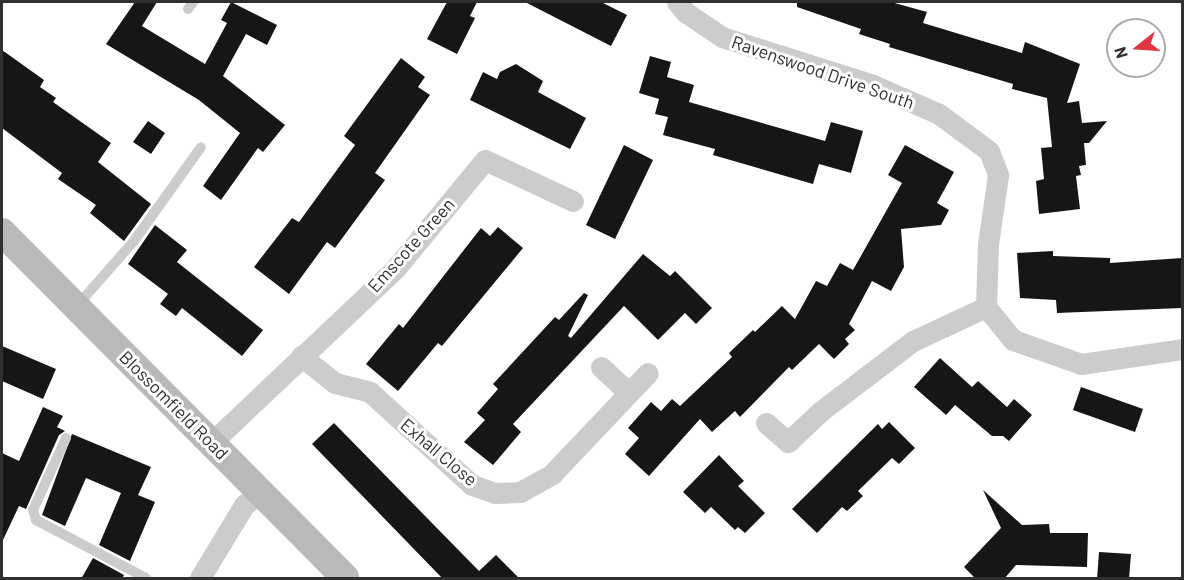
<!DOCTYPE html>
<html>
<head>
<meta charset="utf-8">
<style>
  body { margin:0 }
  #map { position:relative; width:1184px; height:580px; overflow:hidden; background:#fff; font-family:Barlow,sans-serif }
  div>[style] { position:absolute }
  .building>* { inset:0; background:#161616 }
  .lane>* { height:10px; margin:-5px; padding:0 5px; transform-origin:5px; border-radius:5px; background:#ccc }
  .street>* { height:21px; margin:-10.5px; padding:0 10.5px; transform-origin:10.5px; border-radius:10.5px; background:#ccc }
  .secondary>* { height:28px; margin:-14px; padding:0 14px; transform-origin:14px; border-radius:14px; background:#b9b9b9 }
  span { translate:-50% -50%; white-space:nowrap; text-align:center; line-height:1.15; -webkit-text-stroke:6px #fff; paint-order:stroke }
  .street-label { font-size:18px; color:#2f2f2f }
  .frame { position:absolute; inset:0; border:3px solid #2f2f2f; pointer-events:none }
  .north { position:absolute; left:1106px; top:18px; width:60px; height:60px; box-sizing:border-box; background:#fff; border:2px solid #acacac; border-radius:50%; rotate:253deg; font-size:16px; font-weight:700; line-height:24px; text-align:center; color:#2f2f2f }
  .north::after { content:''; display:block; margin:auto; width:21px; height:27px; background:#e23542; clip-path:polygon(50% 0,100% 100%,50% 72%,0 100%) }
</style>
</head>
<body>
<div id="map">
  <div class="building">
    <div style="clip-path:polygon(135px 2px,157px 2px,142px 26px,205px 64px,227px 23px,221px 20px,231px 2px,277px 25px,267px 45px,246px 34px,223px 76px,285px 125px,263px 152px,258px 148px,221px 200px,203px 186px,240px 133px,199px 100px,106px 44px)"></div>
    <div style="clip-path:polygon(447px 2px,477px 2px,470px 16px,475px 18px,457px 54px,427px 39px)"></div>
    <div style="clip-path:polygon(525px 2px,601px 2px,627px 15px,611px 46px)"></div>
    <div style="clip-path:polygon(797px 2px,891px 2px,927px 12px,923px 23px,1022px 53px,1025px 42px,1080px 64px,1067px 103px,1079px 101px,1082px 123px,1107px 121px,1089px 143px,1084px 143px,1086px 165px,1079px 166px,1081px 175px,1076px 176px,1080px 209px,1039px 214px,1036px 181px,1044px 179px,1041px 148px,1052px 147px,1047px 98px,1012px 89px,1013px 84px,889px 47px,890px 44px,859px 34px,861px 29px,797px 7px)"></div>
    <div style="clip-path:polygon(2px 50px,44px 80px,40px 87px,56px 98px,53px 102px,111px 143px,98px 162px,151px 204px,124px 241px,90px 213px,96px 205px,58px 179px,62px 173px,2px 128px)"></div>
    <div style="clip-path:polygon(650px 56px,671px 62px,667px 77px,694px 85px,689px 102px,825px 141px,831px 122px,863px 131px,851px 173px,819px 164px,813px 184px,713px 155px,715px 149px,663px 135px,668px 117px,655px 114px,659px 99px,639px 93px)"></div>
    <div style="clip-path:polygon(401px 58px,425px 77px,418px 87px,430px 95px,375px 173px,385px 180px,335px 248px,327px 242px,289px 294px,254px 267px,292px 218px,299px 222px,355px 145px,344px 136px)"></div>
    <div style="clip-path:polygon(516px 64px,543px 81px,538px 92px,586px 118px,570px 149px,470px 100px,483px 72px,497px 79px,500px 72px)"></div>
    <div style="clip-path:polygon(148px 121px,165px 133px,151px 154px,133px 142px)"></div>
    <div style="clip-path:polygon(624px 145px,653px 160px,615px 239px,586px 225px)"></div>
    <div style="clip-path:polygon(905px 145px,954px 172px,937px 203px,949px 210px,941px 225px,901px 229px,904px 267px,891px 291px,872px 281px,849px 324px,855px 330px,845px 339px,849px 344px,834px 359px,819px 344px,792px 370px,789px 367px,740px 417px,735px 411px,712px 432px,700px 419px,649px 476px,625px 454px,639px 438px,628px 428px,651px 402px,661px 411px,672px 399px,680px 406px,732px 357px,729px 353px,753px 330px,755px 332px,782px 306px,795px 319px,816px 281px,827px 286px,840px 263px,853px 270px,902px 183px,888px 175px)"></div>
    <div style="clip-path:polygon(155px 225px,187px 250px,177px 262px,263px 330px,242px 356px,182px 308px,176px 316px,160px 304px,168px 294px,128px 264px)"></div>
    <div style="clip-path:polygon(498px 227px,523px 248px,442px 346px,438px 343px,398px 391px,366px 364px,399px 324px,403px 328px,481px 228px,490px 236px)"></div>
    <div style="clip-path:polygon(1053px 251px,1053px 256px,1110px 258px,1110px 263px,1182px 258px,1182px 308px,1057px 313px,1056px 300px,1020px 298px,1017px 253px)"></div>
    <div style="clip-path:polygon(643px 254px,670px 276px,675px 271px,712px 308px,696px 324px,685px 313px,658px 340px,624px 306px,513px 424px,521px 432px,493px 465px,464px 442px,485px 420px,477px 413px,498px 389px,493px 384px,555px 317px,559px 320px,584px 293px,588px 295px,568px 336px,571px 338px)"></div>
    <div style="clip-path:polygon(2px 346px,56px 369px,43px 399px,2px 381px)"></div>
    <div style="clip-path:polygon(940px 358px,972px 387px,978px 381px,1007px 407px,1014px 399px,1032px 415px,1009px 441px,1003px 436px,992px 436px,955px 405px,946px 415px,914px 387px)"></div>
    <div style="clip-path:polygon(1081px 387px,1143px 409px,1135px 432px,1073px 410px)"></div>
    <div style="clip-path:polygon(43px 407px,63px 416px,57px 427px,65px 431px,59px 435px,26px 509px,19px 506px,2px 542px,2px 453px,19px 461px)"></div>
    <div style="clip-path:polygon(889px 422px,915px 448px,899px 464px,892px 458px,858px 491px,863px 496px,847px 511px,842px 507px,817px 533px,792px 509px,878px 424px,882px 429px)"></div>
    <div style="clip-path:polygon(334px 423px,479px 571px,496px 555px,520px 579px,443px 579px,312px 444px)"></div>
    <div style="clip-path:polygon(72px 434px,151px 467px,138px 495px,155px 502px,130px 561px,99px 545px,121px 493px,86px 478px,65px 526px,42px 515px)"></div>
    <div style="clip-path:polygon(719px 455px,744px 481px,738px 486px,765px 513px,745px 533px,738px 527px,735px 530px,711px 507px,705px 513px,683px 492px)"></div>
    <div style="clip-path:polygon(983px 490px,1022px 525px,1049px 524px,1050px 533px,1088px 533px,1087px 567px,1016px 565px,1004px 579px,976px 579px,964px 567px,1001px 528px)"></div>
    <div style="clip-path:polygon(1099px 552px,1131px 554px,1129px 579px,1097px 579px)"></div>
    <div style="clip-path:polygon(93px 558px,124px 575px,122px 579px,81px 579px)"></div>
  </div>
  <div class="lane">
    <div style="left:188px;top:9px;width:9px;rotate:-54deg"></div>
    <div style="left:76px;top:307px;width:88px;rotate:-48.7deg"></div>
    <div style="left:134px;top:241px;width:115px;rotate:-54.5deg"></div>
    <div style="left:66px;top:438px;width:79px;rotate:114.6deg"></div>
    <div style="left:33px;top:510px;width:10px;rotate:73deg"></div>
    <div style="left:36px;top:520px;width:124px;rotate:27.8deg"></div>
  </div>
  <div class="street">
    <div style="left:677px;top:2px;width:13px;rotate:51deg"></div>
    <div style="left:685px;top:12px;width:45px;rotate:34deg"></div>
    <div style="left:722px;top:37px;width:158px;rotate:17.6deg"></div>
    <div style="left:873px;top:85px;width:72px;rotate:23.7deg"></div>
    <div style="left:939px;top:114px;width:62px;rotate:36.5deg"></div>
    <div style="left:989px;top:151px;width:26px;rotate:69deg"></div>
    <div style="left:998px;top:175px;width:70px;rotate:98.2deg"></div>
    <div style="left:988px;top:244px;width:63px;rotate:91.8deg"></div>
    <div style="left:986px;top:307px;width:43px;rotate:50.7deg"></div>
    <div style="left:1013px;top:340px;width:72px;rotate:19.4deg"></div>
    <div style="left:1081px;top:364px;width:102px;rotate:-8.4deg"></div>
    <div style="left:301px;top:356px;width:43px;rotate:38.5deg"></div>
    <div style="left:335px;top:383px;width:36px;rotate:14deg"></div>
    <div style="left:370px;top:392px;width:138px;rotate:42.4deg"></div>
    <div style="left:472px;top:485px;width:24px;rotate:19deg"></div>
    <div style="left:495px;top:493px;width:25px;rotate:-2deg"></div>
    <div style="left:520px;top:492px;width:37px;rotate:-29deg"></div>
    <div style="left:552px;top:474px;width:139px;rotate:-46.5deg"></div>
    <div style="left:601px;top:367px;width:38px;rotate:43deg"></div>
    <div style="left:766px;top:423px;width:29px;rotate:41deg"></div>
    <div style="left:788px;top:442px;width:45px;rotate:-43.2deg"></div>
    <div style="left:821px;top:411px;width:116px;rotate:-37.3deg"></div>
    <div style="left:913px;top:341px;width:81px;rotate:-25deg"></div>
    <div style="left:212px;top:442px;width:252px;rotate:-43.4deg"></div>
    <div style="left:395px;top:269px;width:141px;rotate:-50.5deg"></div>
    <div style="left:485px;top:160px;width:97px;rotate:25deg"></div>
    <div style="left:200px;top:578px;width:85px;rotate:-58.9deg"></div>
    <div style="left:244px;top:505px;width:21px;rotate:-37deg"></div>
  </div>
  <div class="secondary">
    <div style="left:2px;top:232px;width:487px;rotate:45.2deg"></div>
  </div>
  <div class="street-label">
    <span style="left:823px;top:72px;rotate:19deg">Ravenswood Drive South</span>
    <span style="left:411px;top:245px;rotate:-48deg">Emscote Green</span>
    <span style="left:174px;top:405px;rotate:45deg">Blossomfield Road</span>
    <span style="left:439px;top:452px;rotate:40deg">Exhall Close</span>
  </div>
  <div class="frame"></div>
  <div class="north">N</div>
</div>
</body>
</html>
